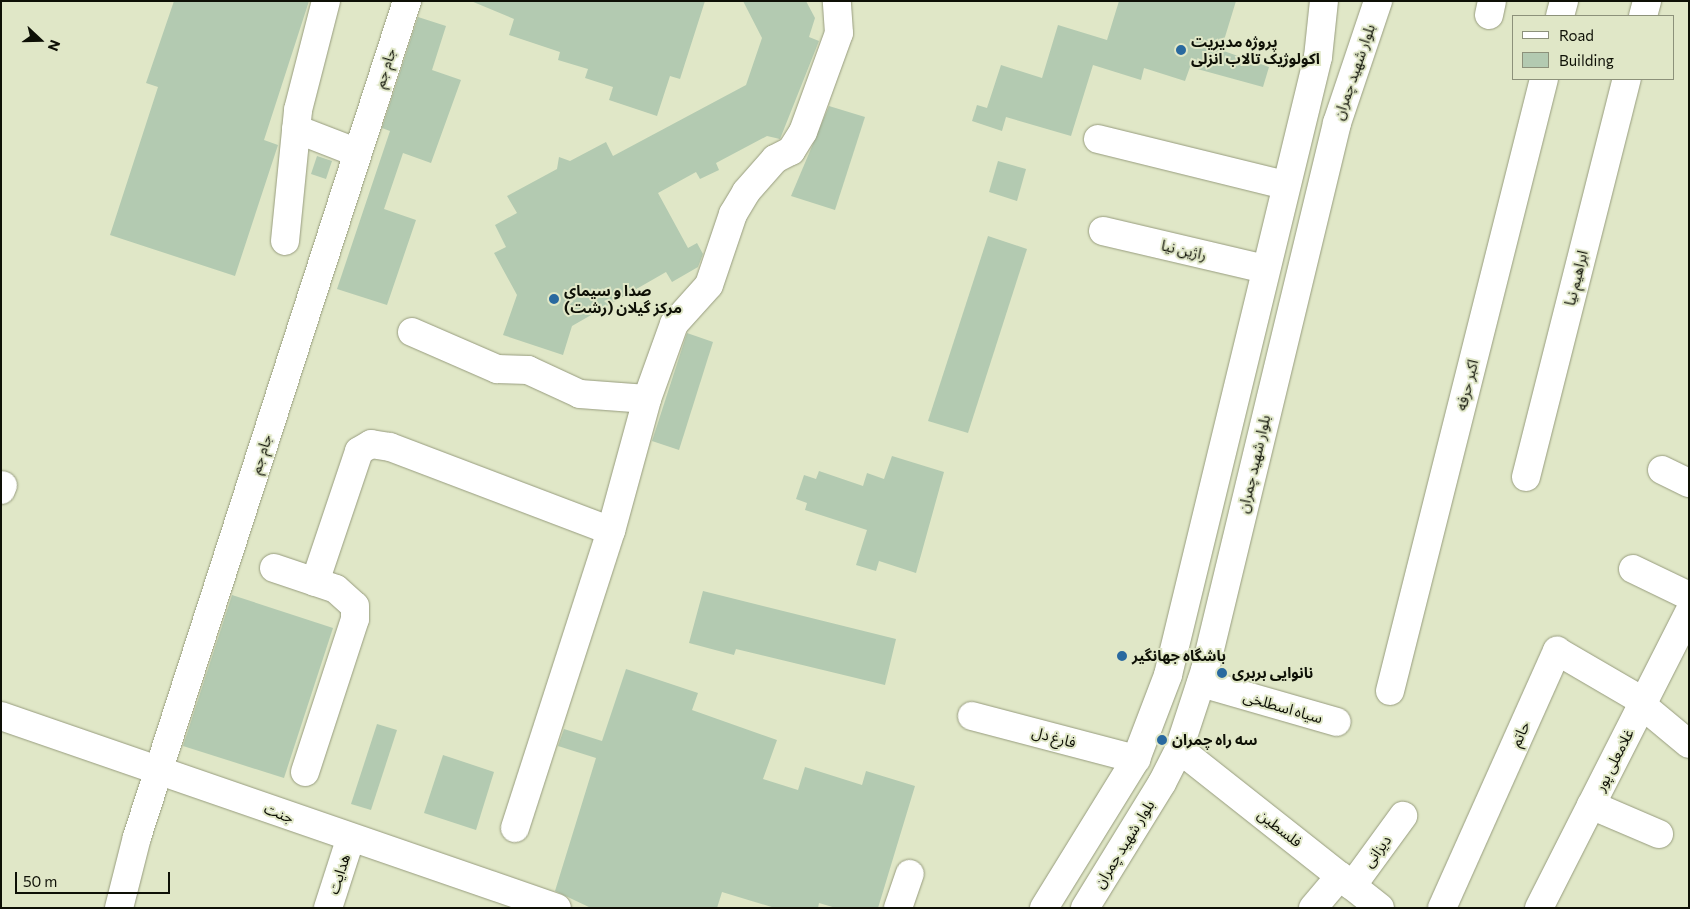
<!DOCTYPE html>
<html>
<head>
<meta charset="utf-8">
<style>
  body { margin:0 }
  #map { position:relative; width:1690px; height:909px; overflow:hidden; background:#e0e7c7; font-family:Commissioner,"Noto Sans Arabic",sans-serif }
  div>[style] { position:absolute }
  .building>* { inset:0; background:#b3cab1 }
  .roads { filter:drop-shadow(0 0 1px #979c7e) drop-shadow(0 0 1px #979c7e) }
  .minor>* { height:28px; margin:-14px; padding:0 14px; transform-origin:14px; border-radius:14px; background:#fff }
  .major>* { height:28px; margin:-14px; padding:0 14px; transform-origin:14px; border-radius:14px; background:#fff }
  .dots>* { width:14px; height:14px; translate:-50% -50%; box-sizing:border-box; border:2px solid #e0e7c7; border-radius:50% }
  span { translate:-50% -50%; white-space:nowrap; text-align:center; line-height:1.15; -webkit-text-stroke:4px #e0e7c7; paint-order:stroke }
  .poi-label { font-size:15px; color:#0e1006; font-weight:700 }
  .left { translate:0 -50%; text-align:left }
  .street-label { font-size:15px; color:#0e1006 }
  .frame { position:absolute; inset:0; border:2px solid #0e1006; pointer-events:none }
  .legend { position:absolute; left:1512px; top:15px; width:162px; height:65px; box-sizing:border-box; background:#e0e7c7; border:1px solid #8c917a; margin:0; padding:6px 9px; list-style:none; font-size:15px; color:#0e1006 }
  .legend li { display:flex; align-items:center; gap:10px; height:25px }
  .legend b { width:25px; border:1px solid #8c917a }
  .north { position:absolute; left:15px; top:15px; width:50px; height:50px; -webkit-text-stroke:4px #e0e7c7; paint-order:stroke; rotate:111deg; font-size:14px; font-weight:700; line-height:20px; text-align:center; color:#0e1006 }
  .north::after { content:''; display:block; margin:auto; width:18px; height:22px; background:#0e1006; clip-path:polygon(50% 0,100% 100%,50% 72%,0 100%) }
  .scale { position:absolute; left:15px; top:872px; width:155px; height:22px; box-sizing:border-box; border:2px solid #0e1006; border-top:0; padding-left:6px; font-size:15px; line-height:18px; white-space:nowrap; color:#0e1006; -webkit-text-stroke:4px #e0e7c7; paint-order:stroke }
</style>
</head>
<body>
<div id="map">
  <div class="building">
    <div style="clip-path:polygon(174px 1px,309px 1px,264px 140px,278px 145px,235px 276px,110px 235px,158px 87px,146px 83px)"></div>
    <div style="clip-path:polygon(471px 1px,705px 1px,680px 79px,670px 76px,657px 116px,609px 100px,613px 87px,585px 78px,588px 69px,558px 60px,560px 52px,509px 35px,514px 19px)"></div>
    <div style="clip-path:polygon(743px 1px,806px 1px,815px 18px,809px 37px,819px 41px,780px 139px,767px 136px,716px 163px,719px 170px,700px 179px,696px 172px,658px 193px,688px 248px,697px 243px,703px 254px,698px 267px,672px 282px,666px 272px,572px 326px,563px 355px,503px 335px,517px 295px,494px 253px,506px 247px,495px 225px,517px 213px,507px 196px,557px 169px,559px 157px,570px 161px,606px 142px,613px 156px,746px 85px,762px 38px)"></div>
    <div style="clip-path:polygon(1119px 1px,1236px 1px,1221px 50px,1269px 67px,1263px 87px,1190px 67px,1185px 81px,1144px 68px,1141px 80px,1093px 65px,1071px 136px,1006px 117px,1002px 131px,972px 121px,977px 105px,987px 108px,1001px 65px,1042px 78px,1058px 25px,1107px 40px)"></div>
    <div style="clip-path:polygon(418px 17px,446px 26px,432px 70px,461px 80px,431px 163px,403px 153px,384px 209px,416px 220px,387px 305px,337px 289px,390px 131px,382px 128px)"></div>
    <div style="clip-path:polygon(829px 106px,865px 117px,835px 210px,791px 196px)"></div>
    <div style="clip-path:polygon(317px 156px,332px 161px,326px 179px,311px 174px)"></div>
    <div style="clip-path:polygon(998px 161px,1026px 169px,1017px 201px,989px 192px)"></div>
    <div style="clip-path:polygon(988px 236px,1027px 249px,968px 433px,928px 421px)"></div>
    <div style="clip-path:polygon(687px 333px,713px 342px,679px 450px,652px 441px)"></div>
    <div style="clip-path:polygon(892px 456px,944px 472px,916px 573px,879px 561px,876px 571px,856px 565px,867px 530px,805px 510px,807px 503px,796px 499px,804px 475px,816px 479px,819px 471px,863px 486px,867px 473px,884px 479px)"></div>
    <div style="clip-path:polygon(703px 591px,896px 639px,885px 685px,736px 649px,734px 655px,689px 643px)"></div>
    <div style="clip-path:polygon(232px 595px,333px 628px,284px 778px,183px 746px)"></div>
    <div style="clip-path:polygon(626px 669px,698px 693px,692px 710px,777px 740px,763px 779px,798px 790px,805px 767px,862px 785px,866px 771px,915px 786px,878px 908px,836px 908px,819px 903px,818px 908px,775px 908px,722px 892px,717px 908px,591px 908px,555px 891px,596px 758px,558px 746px,564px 729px,602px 741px)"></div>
    <div style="clip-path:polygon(377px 724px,397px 730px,371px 810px,351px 804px)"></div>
    <div style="clip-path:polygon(443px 755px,494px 772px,476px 830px,424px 813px)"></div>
  </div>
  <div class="roads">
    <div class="minor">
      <div style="left:1489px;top:15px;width:14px;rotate:-78deg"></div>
      <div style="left:1560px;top:16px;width:16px;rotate:-75deg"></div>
      <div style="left:1643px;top:16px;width:16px;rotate:-75deg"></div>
      <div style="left:296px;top:129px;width:66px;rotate:21.2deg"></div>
      <div style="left:1098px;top:139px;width:193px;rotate:13.8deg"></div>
      <div style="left:1103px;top:231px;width:166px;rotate:13.2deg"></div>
      <div style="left:285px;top:241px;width:132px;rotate:-84.3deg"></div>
      <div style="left:298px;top:110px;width:113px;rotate:-75.6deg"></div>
      <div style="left:412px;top:332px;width:93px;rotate:23.5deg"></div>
      <div style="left:497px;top:369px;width:31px;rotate:2deg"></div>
      <div style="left:528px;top:370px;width:57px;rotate:24.8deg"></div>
      <div style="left:580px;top:394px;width:67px;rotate:4.3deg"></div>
      <div style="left:1662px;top:470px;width:30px;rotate:26deg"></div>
      <div style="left:1526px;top:477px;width:411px;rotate:-75.8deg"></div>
      <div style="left:1px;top:490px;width:5px;rotate:-68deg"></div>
      <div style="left:274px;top:568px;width:65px;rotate:18.7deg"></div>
      <div style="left:336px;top:589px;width:25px;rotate:42deg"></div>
      <div style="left:355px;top:606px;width:13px;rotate:90deg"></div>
      <div style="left:355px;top:619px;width:161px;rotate:108.1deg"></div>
      <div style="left:1633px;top:569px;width:62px;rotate:25.7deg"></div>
      <div style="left:315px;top:582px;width:138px;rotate:-71.4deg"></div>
      <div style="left:359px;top:451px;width:14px;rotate:-30deg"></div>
      <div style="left:371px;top:444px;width:19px;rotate:9deg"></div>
      <div style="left:390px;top:447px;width:236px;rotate:20.8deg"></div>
      <div style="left:1201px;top:683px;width:141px;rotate:16deg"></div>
      <div style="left:1390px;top:691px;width:631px;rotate:-75.88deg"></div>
      <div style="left:1642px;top:705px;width:61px;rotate:39.7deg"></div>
      <div style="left:1px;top:716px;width:588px;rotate:19.05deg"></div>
      <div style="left:972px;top:716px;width:170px;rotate:14.7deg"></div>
      <div style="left:1591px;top:805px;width:74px;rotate:23.1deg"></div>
      <div style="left:515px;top:828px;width:312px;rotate:-72.1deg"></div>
      <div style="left:611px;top:531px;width:137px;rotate:-74.7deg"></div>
      <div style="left:647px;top:399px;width:80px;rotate:-70.2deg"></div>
      <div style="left:674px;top:324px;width:52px;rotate:-48.1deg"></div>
      <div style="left:709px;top:285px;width:75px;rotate:-71.3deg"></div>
      <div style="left:733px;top:214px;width:26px;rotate:-59deg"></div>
      <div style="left:746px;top:192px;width:44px;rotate:-48.7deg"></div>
      <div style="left:775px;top:159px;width:18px;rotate:-27deg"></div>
      <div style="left:791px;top:151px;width:22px;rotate:-58deg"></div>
      <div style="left:803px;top:132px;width:105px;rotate:-70deg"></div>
      <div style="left:839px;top:33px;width:32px;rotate:-94deg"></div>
      <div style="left:1352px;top:886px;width:87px;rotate:-53.9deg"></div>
      <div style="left:119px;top:908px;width:73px;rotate:-75.8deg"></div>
      <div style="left:137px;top:837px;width:879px;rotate:-72.1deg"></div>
      <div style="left:328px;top:908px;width:71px;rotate:-72.1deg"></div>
      <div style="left:898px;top:908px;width:36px;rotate:-71deg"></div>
      <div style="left:1313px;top:908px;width:42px;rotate:-49.8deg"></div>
      <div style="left:1442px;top:908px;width:282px;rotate:-65.9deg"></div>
      <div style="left:1557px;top:651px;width:99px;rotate:30.2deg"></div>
      <div style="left:1539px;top:908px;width:332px;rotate:-63.1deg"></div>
    </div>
    <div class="major">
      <div style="left:1179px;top:749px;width:256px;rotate:38.3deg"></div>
      <div style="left:1044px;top:908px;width:175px;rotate:-58.3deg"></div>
      <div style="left:1136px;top:759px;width:90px;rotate:-69.1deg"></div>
      <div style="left:1168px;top:675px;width:636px;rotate:-76.36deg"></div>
      <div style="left:1318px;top:57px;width:56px;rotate:-83.9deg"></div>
      <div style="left:1085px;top:908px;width:147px;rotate:-58.4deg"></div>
      <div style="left:1162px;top:783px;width:38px;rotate:-63deg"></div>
      <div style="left:1179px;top:749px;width:83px;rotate:-71.8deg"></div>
      <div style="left:1205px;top:670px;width:563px;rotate:-76.43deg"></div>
      <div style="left:1337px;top:123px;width:129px;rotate:-71.4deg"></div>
    </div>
  </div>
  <div class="dots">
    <div style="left:1181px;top:50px;background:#29699f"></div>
    <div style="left:554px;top:299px;background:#29699f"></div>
    <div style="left:1122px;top:656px;background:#29699f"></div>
    <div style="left:1222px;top:673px;background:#29699f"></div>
    <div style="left:1162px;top:740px;background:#29699f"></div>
  </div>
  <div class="poi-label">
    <span class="left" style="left:1191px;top:50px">پروژه مدیریت<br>اکولوژیک تالاب انزلی</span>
    <span class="left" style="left:564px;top:299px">صدا و سیمای<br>مرکز گیلان (رشت)</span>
    <span class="left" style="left:1132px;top:656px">باشگاه جهانگیر</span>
    <span class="left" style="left:1232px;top:673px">نانوایی بربری</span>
    <span class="left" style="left:1172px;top:740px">سه راه چمران</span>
  </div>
  <div class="street-label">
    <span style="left:385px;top:68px;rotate:-72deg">جام جم</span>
    <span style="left:1354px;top:72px;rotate:-71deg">بلوار شهید چمران</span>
    <span style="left:1184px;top:250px;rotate:13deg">راژین نیا</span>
    <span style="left:1576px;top:278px;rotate:-76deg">ابراهیم نیا</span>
    <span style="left:1467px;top:385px;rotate:-76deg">اکبر حرفه</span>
    <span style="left:261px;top:454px;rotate:-72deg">جام جم</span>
    <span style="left:1254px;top:464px;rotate:-77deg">بلوار شهید چمران</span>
    <span style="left:1283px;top:707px;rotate:16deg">سیاه اسطلخی</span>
    <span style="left:1520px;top:734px;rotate:-66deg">حاتم</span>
    <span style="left:1054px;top:737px;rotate:15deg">فارغ دل</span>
    <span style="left:1614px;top:760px;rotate:-63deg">غلامعلی پور</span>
    <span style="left:279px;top:813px;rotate:21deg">جنت</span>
    <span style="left:1280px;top:828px;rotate:38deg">فلسطین</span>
    <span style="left:1124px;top:844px;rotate:-58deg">بلوار شهید چمران</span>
    <span style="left:1377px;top:851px;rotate:-53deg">دیزانی</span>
    <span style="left:339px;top:874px;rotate:-72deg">هدایت</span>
  </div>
  <div class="frame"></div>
  <ul class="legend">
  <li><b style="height:6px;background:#fff"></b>Road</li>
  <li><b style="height:14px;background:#b3cab1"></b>Building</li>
  </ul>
  <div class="north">N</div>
  <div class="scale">50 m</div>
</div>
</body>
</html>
